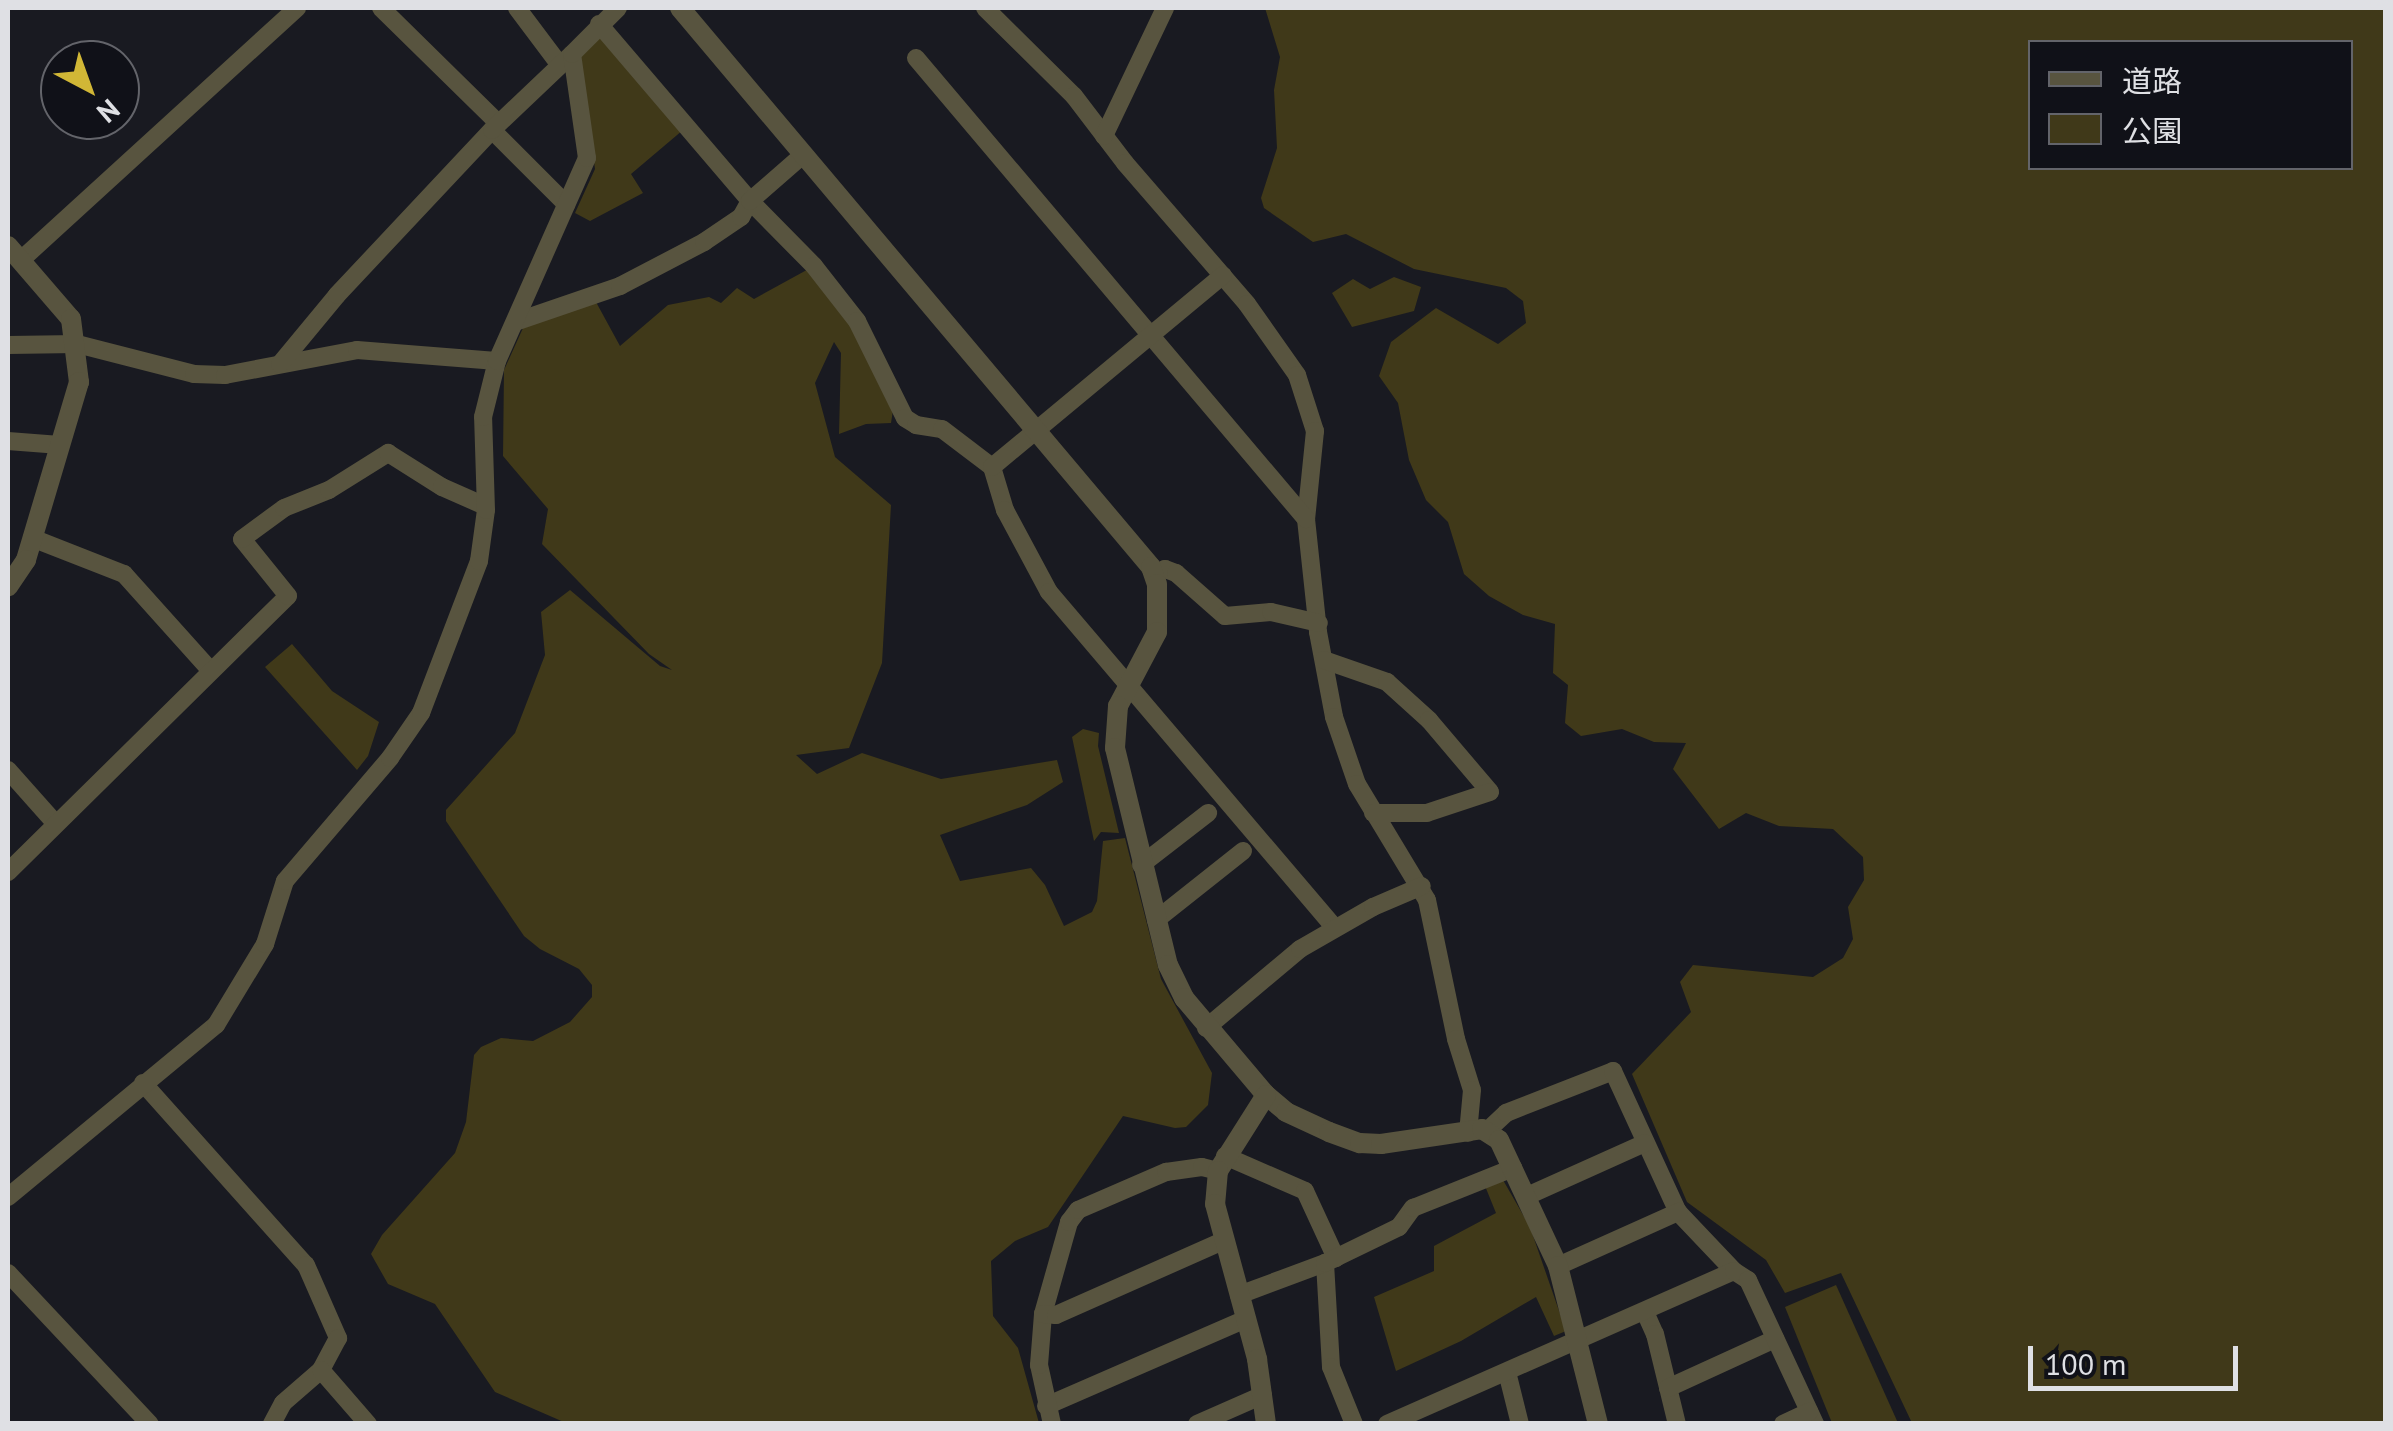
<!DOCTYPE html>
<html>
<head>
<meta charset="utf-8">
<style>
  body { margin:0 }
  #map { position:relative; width:2393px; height:1431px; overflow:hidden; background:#191a21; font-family:"PT Sans","Noto Sans JP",sans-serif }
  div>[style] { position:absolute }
  .green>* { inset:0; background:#403919 }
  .minor>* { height:18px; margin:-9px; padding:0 9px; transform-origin:9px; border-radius:9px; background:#58543f }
  .tertiary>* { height:20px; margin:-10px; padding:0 10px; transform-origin:10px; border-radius:10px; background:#58543f }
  span { translate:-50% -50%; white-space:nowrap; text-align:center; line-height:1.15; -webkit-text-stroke:9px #101118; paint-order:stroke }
  .frame { position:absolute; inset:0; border:10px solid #dfe0e4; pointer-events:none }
  .legend { position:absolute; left:2028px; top:40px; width:325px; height:130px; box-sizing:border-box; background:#101118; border:2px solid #63646a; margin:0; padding:12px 18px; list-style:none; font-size:30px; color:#dfe0e4 }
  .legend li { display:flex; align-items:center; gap:20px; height:50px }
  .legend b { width:50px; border:2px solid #63646a }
  .north { position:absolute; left:40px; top:40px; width:100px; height:100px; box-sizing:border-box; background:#101118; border:2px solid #63646a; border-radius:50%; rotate:139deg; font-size:28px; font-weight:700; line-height:40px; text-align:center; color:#dfe0e4 }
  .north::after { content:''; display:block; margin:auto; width:35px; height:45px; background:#d1b736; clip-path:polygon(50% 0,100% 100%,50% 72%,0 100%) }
  .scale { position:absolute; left:2028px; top:1346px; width:210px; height:45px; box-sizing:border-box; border:5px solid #dfe0e4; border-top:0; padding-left:12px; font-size:30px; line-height:35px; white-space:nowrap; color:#dfe0e4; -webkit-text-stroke:8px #101118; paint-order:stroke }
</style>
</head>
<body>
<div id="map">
  <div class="green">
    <div style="clip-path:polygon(evenodd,1265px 8px,2385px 8px,2385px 1423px,1912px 1423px,1841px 1273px,1785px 1293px,1766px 1260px,1687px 1202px,1632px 1074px,1691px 1012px,1680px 982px,1693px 965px,1813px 977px,1843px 958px,1853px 939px,1848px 907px,1864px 880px,1863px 857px,1833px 829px,1779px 826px,1746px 813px,1719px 829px,1673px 769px,1686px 743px,1654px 742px,1622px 729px,1581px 736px,1565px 723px,1568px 685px,1553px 673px,1555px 624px,1523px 615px,1489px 596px,1464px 574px,1448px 522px,1426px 500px,1409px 460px,1398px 403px,1379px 376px,1391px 342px,1436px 308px,1498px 344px,1526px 323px,1523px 301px,1506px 288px,1414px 269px,1346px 234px,1313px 242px,1264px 208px,1261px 198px,1277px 148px,1274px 90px,1280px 57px,1265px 8px,2030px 42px,2350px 42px,2350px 168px,2030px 168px,2030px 42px)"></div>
    <div style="clip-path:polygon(601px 34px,683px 130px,631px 174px,643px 193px,590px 221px,575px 213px,595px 169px,579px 52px)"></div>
    <div style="clip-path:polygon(814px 266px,895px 397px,891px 423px,866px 424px,839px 434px,841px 353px,834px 342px,815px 383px,835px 457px,891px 505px,882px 663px,849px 748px,796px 755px,817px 774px,862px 753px,941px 779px,1057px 760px,1063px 782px,1027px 805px,940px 835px,960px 881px,1031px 868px,1045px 885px,1064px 926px,1092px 912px,1097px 901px,1103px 841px,1125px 838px,1161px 979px,1212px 1073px,1208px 1105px,1186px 1127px,1175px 1128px,1123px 1116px,1048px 1227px,1015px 1241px,991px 1261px,993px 1316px,1018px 1348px,1039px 1423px,566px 1423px,495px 1392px,435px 1304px,388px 1284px,371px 1254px,382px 1235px,455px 1153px,466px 1122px,474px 1055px,481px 1047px,501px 1038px,533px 1041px,570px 1022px,592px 997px,592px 985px,579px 969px,540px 949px,524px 936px,446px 821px,446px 810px,515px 733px,545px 655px,541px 612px,570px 590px,660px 666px,672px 670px,649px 654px,542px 544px,548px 509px,503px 456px,504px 370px,523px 328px,596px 302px,620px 346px,668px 305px,709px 297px,721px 303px,737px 288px,754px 299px)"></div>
    <div style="clip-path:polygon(1394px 277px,1421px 287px,1414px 311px,1352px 327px,1332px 293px,1353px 279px,1370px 289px)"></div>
    <div style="clip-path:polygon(292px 644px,332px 691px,379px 722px,368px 756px,357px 770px,265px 667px)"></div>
    <div style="clip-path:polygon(1083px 729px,1099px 733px,1098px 746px,1119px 833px,1101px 832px,1094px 841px,1072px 737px)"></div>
    <div style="clip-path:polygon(1499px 1173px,1530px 1227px,1566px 1331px,1554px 1336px,1536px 1297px,1461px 1341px,1396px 1371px,1374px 1297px,1434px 1271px,1434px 1246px,1496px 1213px,1483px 1181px)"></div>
    <div style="clip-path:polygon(1836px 1285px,1898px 1423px,1832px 1423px,1785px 1307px)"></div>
  </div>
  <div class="minor">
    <div style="left:381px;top:8px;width:164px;rotate:44.5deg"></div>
    <div style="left:517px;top:8px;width:70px;rotate:53.1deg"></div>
    <div style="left:985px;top:8px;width:125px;rotate:44.7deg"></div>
    <div style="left:1074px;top:96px;width:84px;rotate:52.7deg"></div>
    <div style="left:1125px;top:163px;width:186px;rotate:49.1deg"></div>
    <div style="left:1247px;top:304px;width:87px;rotate:54.8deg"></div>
    <div style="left:1297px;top:375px;width:59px;rotate:72.2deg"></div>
    <div style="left:1315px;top:431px;width:88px;rotate:95.8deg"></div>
    <div style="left:1306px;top:519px;width:114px;rotate:83.9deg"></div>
    <div style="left:1318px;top:632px;width:86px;rotate:79.3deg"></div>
    <div style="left:1334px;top:717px;width:71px;rotate:71.1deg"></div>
    <div style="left:1357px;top:784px;width:135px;rotate:58.9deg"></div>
    <div style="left:1427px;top:900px;width:142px;rotate:78.2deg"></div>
    <div style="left:1456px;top:1039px;width:53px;rotate:72.6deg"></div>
    <div style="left:1472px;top:1090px;width:43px;rotate:95.3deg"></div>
    <div style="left:599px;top:24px;width:233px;rotate:49.5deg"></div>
    <div style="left:750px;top:201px;width:91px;rotate:45.4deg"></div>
    <div style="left:814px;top:266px;width:70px;rotate:52deg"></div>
    <div style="left:857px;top:321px;width:108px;rotate:63.7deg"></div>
    <div style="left:905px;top:418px;width:13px;rotate:32deg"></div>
    <div style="left:916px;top:425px;width:26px;rotate:9deg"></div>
    <div style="left:942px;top:429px;width:63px;rotate:37.2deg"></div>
    <div style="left:992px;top:467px;width:45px;rotate:73.2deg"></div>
    <div style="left:1005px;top:510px;width:93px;rotate:61.8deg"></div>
    <div style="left:1049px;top:592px;width:441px;rotate:49.6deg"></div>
    <div style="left:916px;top:58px;width:604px;rotate:49.77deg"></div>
    <div style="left:492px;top:130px;width:105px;rotate:45deg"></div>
    <div style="left:1104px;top:136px;width:142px;rotate:-64.5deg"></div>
    <div style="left:21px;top:260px;width:374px;rotate:-42.4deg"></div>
    <div style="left:518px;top:321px;width:108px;rotate:-18.9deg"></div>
    <div style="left:620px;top:286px;width:95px;rotate:-27.6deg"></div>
    <div style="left:704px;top:242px;width:45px;rotate:-34deg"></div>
    <div style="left:741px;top:217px;width:18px;rotate:-61deg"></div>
    <div style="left:750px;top:201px;width:70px;rotate:-41deg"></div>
    <div style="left:8px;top:345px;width:69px;rotate:-0.8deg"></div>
    <div style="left:77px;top:344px;width:121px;rotate:14.4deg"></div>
    <div style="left:194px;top:374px;width:31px;rotate:2deg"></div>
    <div style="left:225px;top:375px;width:134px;rotate:-10.7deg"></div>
    <div style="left:357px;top:350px;width:140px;rotate:4.5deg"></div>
    <div style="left:280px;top:364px;width:89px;rotate:-50.4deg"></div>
    <div style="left:337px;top:295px;width:226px;rotate:-46.8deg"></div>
    <div style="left:492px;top:130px;width:110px;rotate:-43.5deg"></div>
    <div style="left:8px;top:441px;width:52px;rotate:4.4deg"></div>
    <div style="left:992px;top:467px;width:300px;rotate:-39.7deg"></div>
    <div style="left:32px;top:538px;width:99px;rotate:21.4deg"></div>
    <div style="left:124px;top:574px;width:129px;rotate:48.1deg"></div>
    <div style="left:1153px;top:574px;width:13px;rotate:-23deg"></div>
    <div style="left:1165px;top:569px;width:12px;rotate:20deg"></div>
    <div style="left:1176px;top:573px;width:65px;rotate:41.3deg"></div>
    <div style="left:1225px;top:616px;width:46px;rotate:-5deg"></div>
    <div style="left:1271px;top:612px;width:49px;rotate:12.9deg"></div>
    <div style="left:1324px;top:660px;width:67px;rotate:19.2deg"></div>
    <div style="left:1387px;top:682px;width:57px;rotate:42.1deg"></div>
    <div style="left:1429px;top:720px;width:94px;rotate:49.7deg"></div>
    <div style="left:1490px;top:792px;width:66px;rotate:161.6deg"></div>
    <div style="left:1427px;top:813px;width:54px;rotate:180deg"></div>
    <div style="left:8px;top:770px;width:72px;rotate:48.4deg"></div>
    <div style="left:1141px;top:865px;width:85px;rotate:-37.8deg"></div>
    <div style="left:8px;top:872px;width:393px;rotate:-44.6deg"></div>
    <div style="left:288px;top:596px;width:73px;rotate:-128.9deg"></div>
    <div style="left:242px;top:539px;width:52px;rotate:-36.4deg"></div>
    <div style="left:284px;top:508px;width:48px;rotate:-21.8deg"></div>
    <div style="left:329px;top:490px;width:70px;rotate:-32.1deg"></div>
    <div style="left:388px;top:453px;width:64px;rotate:32.2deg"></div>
    <div style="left:442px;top:487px;width:47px;rotate:23.8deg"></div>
    <div style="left:1156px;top:920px;width:111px;rotate:-38.4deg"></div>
    <div style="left:1206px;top:1028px;width:123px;rotate:-40deg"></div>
    <div style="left:1300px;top:949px;width:84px;rotate:-29.9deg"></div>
    <div style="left:1373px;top:907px;width:53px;rotate:-23.2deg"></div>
    <div style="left:143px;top:1083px;width:244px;rotate:48.2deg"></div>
    <div style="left:306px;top:1265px;width:80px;rotate:66.3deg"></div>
    <div style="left:338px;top:1338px;width:36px;rotate:118deg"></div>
    <div style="left:321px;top:1370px;width:50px;rotate:139deg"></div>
    <div style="left:283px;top:1403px;width:24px;rotate:118deg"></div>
    <div style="left:1488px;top:1130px;width:25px;rotate:-43deg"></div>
    <div style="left:1506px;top:1113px;width:115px;rotate:-21.4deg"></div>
    <div style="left:1613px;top:1071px;width:155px;rotate:65.3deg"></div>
    <div style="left:1678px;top:1212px;width:81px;rotate:46.5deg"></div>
    <div style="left:1225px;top:1156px;width:87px;rotate:23.6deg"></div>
    <div style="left:1305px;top:1191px;width:74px;rotate:65.2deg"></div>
    <div style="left:1527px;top:1196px;width:129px;rotate:-24.2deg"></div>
    <div style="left:8px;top:1197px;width:270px;rotate:-39.6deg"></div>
    <div style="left:216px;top:1025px;width:95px;rotate:-58.8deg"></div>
    <div style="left:265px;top:944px;width:66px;rotate:-72.4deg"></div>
    <div style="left:285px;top:881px;width:162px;rotate:-49.5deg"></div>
    <div style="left:390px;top:758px;width:55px;rotate:-55.4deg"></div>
    <div style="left:421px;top:713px;width:163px;rotate:-69.1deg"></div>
    <div style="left:479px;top:561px;width:51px;rotate:-82.2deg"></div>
    <div style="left:486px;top:510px;width:93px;rotate:-91.8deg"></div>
    <div style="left:483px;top:417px;width:58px;rotate:-76deg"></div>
    <div style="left:497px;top:361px;width:222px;rotate:-66.1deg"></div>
    <div style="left:587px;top:158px;width:105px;rotate:-98.2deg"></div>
    <div style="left:572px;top:54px;width:65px;rotate:-45deg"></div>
    <div style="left:1325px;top:1263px;width:104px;rotate:86.7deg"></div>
    <div style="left:1331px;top:1367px;width:61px;rotate:68deg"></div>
    <div style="left:1558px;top:1266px;width:132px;rotate:-24.2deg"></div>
    <div style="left:8px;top:1273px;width:207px;rotate:46.8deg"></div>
    <div style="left:1239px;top:1295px;width:92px;rotate:-20.4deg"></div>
    <div style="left:1325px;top:1263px;width:82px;rotate:-25.9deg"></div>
    <div style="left:1399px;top:1227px;width:24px;rotate:-54deg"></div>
    <div style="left:1413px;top:1208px;width:108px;rotate:-21.8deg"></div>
    <div style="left:1645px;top:1312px;width:24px;rotate:66deg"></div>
    <div style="left:1655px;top:1334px;width:93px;rotate:76.3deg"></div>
    <div style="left:1043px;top:1314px;width:96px;rotate:-74.2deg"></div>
    <div style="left:1069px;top:1222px;width:15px;rotate:-53deg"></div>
    <div style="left:1078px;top:1210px;width:96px;rotate:-23.4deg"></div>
    <div style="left:1166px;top:1172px;width:36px;rotate:-8deg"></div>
    <div style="left:1202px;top:1167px;width:16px;rotate:14deg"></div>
    <div style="left:321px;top:1370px;width:72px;rotate:49deg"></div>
    <div style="left:1507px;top:1372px;width:54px;rotate:76deg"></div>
    <div style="left:1668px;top:1388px;width:118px;rotate:-24.6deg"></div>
    <div style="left:1046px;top:1406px;width:218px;rotate:-23.5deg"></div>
    <div style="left:1052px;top:1424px;width:60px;rotate:-102.4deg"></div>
    <div style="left:1039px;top:1365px;width:51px;rotate:-85.5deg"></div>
    <div style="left:1043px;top:1314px;width:13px;rotate:4deg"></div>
    <div style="left:1056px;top:1315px;width:185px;rotate:-23.9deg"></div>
    <div style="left:1197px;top:1424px;width:72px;rotate:-23.7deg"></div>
    <div style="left:1387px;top:1424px;width:379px;rotate:-23.8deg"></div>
    <div style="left:1734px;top:1271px;width:17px;rotate:33deg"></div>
    <div style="left:1748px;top:1280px;width:159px;rotate:65deg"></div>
    <div style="left:1783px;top:1424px;width:29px;rotate:-25deg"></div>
  </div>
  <div class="tertiary">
    <div style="left:680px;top:8px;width:731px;rotate:49.88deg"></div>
    <div style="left:1151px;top:567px;width:18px;rotate:71deg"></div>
    <div style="left:1157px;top:584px;width:48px;rotate:90deg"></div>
    <div style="left:1157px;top:632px;width:84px;rotate:117.8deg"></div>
    <div style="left:1118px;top:706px;width:42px;rotate:94.1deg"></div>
    <div style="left:1115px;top:748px;width:223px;rotate:76.3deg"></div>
    <div style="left:1168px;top:965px;width:37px;rotate:64deg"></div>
    <div style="left:1184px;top:998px;width:127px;rotate:49.8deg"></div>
    <div style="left:1266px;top:1095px;width:26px;rotate:40deg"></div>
    <div style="left:1286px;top:1112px;width:47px;rotate:24.9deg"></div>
    <div style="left:1329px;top:1132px;width:33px;rotate:20deg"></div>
    <div style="left:1360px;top:1143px;width:21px;rotate:3deg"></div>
    <div style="left:1381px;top:1144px;width:102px;rotate:-8.4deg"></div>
    <div style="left:1482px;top:1129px;width:20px;rotate:33deg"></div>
    <div style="left:1499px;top:1140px;width:139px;rotate:64.9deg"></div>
    <div style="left:1558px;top:1266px;width:163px;rotate:75.8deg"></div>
    <div style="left:8px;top:246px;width:96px;rotate:49.2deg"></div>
    <div style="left:71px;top:319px;width:64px;rotate:82.8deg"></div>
    <div style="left:79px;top:382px;width:186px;rotate:106.6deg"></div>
    <div style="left:26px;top:560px;width:32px;rotate:124deg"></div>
    <div style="left:1266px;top:1095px;width:90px;rotate:122.3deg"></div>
    <div style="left:1218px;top:1171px;width:33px;rotate:95deg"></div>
    <div style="left:1215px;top:1204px;width:161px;rotate:74.8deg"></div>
    <div style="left:1257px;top:1359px;width:66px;rotate:82.1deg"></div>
  </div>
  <div class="frame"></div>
  <ul class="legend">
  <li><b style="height:12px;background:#58543f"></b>道路</li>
  <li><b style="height:28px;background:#403919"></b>公園</li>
  </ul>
  <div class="north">N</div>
  <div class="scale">100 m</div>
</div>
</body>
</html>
